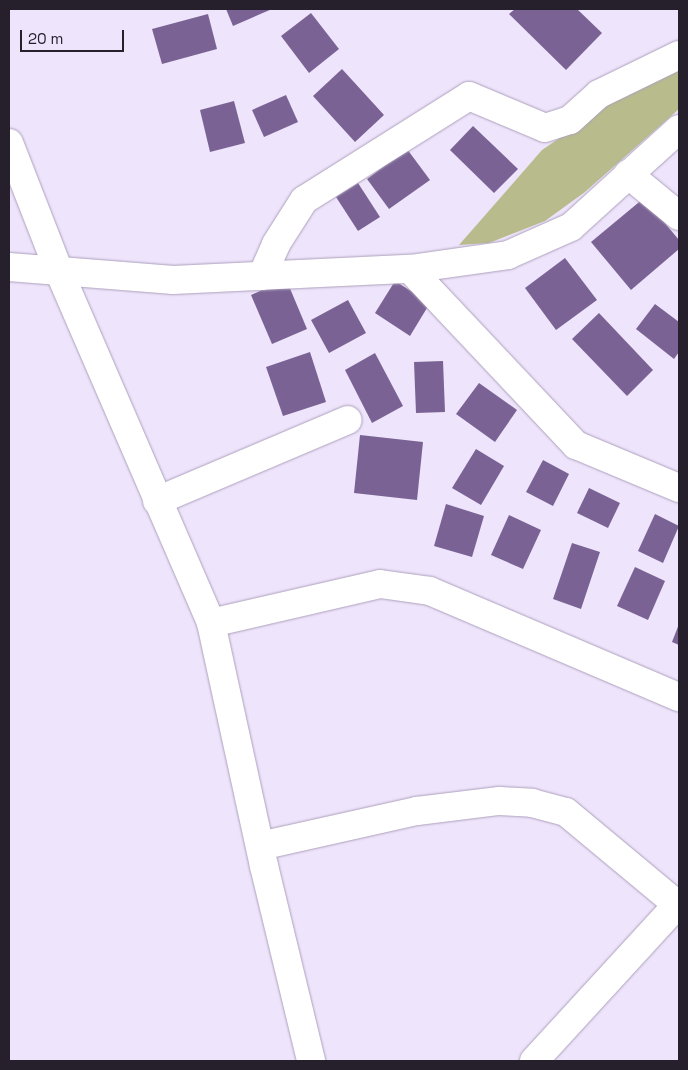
<!DOCTYPE html>
<html>
<head>
<meta charset="utf-8">
<style>
  body { margin:0 }
  #map { position:relative; width:688px; height:1070px; overflow:hidden; background:#eee4fb; font-family:"Space Grotesk",sans-serif }
  div>[style] { position:absolute }
  .green>* { inset:0; background:#b8bc8d }
  .building>* { inset:0; background:#7a6394 }
  .roads { filter:drop-shadow(0 0 1px #ada0bc) drop-shadow(0 0 1px #ada0bc) }
  .minor>* { height:28px; margin:-14px; padding:0 14px; transform-origin:14px; border-radius:14px; background:#fff }
  span { translate:-50% -50%; white-space:nowrap; text-align:center; line-height:1.15; -webkit-text-stroke:4.5px #eee4fb; paint-order:stroke }
  .frame { position:absolute; inset:0; border:10px solid #25202b; pointer-events:none }
  .scale { position:absolute; left:20px; top:30px; width:104px; height:22px; box-sizing:border-box; border:2px solid #25202b; border-top:0; padding-left:6px; font-size:15px; line-height:18px; white-space:nowrap; color:#25202b; -webkit-text-stroke:4px #eee4fb; paint-order:stroke }
</style>
</head>
<body>
<div id="map">
  <div class="green">
    <div style="clip-path:polygon(679px 64px,679px 109px,585px 192px,545px 221px,489px 243px,459px 245px,542px 150px,655px 73px)"></div>
  </div>
  <div class="building">
    <div style="clip-path:polygon(226px 9px,272px 9px,233px 26px)"></div>
    <div style="clip-path:polygon(515px 9px,577px 9px,602px 33px,566px 70px,509px 14px)"></div>
    <div style="clip-path:polygon(311px 13px,339px 49px,309px 73px,281px 36px)"></div>
    <div style="clip-path:polygon(208px 14px,217px 49px,162px 64px,152px 29px)"></div>
    <div style="clip-path:polygon(342px 69px,384px 115px,355px 142px,313px 96px)"></div>
    <div style="clip-path:polygon(286px 95px,298px 122px,264px 137px,252px 110px)"></div>
    <div style="clip-path:polygon(234px 101px,245px 143px,210px 152px,200px 110px)"></div>
    <div style="clip-path:polygon(473px 126px,518px 169px,494px 193px,450px 150px)"></div>
    <div style="clip-path:polygon(407px 149px,430px 180px,389px 209px,367px 179px)"></div>
    <div style="clip-path:polygon(358px 183px,380px 217px,358px 231px,336px 197px)"></div>
    <div style="clip-path:polygon(644px 198px,679px 240px,679px 249px,631px 290px,591px 242px)"></div>
    <div style="clip-path:polygon(565px 258px,597px 300px,556px 330px,525px 288px)"></div>
    <div style="clip-path:polygon(286px 279px,307px 329px,272px 344px,251px 295px)"></div>
    <div style="clip-path:polygon(395px 281px,430px 303px,410px 336px,375px 313px)"></div>
    <div style="clip-path:polygon(348px 300px,366px 333px,329px 353px,311px 320px)"></div>
    <div style="clip-path:polygon(655px 304px,679px 322px,679px 352px,674px 359px,636px 329px)"></div>
    <div style="clip-path:polygon(599px 313px,653px 370px,627px 396px,572px 339px)"></div>
    <div style="clip-path:polygon(310px 352px,326px 402px,283px 416px,266px 367px)"></div>
    <div style="clip-path:polygon(375px 353px,403px 406px,372px 423px,345px 370px)"></div>
    <div style="clip-path:polygon(443px 361px,445px 412px,416px 413px,414px 362px)"></div>
    <div style="clip-path:polygon(479px 383px,517px 410px,495px 442px,456px 414px)"></div>
    <div style="clip-path:polygon(360px 435px,423px 442px,417px 500px,354px 493px)"></div>
    <div style="clip-path:polygon(476px 449px,504px 466px,481px 505px,452px 488px)"></div>
    <div style="clip-path:polygon(543px 460px,569px 474px,553px 506px,526px 492px)"></div>
    <div style="clip-path:polygon(589px 488px,620px 503px,608px 528px,577px 513px)"></div>
    <div style="clip-path:polygon(446px 504px,484px 516px,472px 557px,434px 546px)"></div>
    <div style="clip-path:polygon(655px 514px,679px 526px,663px 563px,638px 551px)"></div>
    <div style="clip-path:polygon(509px 515px,541px 530px,523px 569px,491px 555px)"></div>
    <div style="clip-path:polygon(572px 543px,600px 552px,581px 609px,553px 599px)"></div>
    <div style="clip-path:polygon(635px 567px,665px 581px,648px 620px,617px 606px)"></div>
    <div style="clip-path:polygon(679px 624px,679px 645px,672px 642px)"></div>
  </div>
  <div class="roads">
    <div class="minor">
      <div style="left:9px;top:143px;width:135px;rotate:68.7deg"></div>
      <div style="left:58px;top:269px;width:386px;rotate:66.6deg"></div>
      <div style="left:211px;top:623px;width:249px;rotate:77.7deg"></div>
      <div style="left:264px;top:866px;width:201px;rotate:76.4deg"></div>
      <div style="left:628px;top:174px;width:66px;rotate:39.5deg"></div>
      <div style="left:9px;top:267px;width:165px;rotate:4.5deg"></div>
      <div style="left:173px;top:280px;width:237px;rotate:-2.7deg"></div>
      <div style="left:410px;top:269px;width:99px;rotate:-8.1deg"></div>
      <div style="left:508px;top:255px;width:69px;rotate:-24deg"></div>
      <div style="left:571px;top:227px;width:146px;rotate:-42.2deg"></div>
      <div style="left:410px;top:269px;width:242px;rotate:46.7deg"></div>
      <div style="left:576px;top:445px;width:112px;rotate:22.7deg"></div>
      <div style="left:262px;top:276px;width:35px;rotate:-66deg"></div>
      <div style="left:276px;top:244px;width:52px;rotate:-57.5deg"></div>
      <div style="left:304px;top:200px;width:195px;rotate:-32.2deg"></div>
      <div style="left:469px;top:96px;width:82px;rotate:22.8deg"></div>
      <div style="left:545px;top:128px;width:26px;rotate:-18deg"></div>
      <div style="left:570px;top:120px;width:39px;rotate:-42deg"></div>
      <div style="left:599px;top:94px;width:89px;rotate:-26deg"></div>
      <div style="left:157px;top:501px;width:207px;rotate:-23deg"></div>
      <div style="left:211px;top:623px;width:173px;rotate:-13deg"></div>
      <div style="left:380px;top:584px;width:50px;rotate:8deg"></div>
      <div style="left:430px;top:591px;width:271px;rotate:23.1deg"></div>
      <div style="left:260px;top:846px;width:161px;rotate:-12.6deg"></div>
      <div style="left:417px;top:811px;width:83px;rotate:-7deg"></div>
      <div style="left:499px;top:801px;width:33px;rotate:3deg"></div>
      <div style="left:532px;top:803px;width:35px;rotate:15deg"></div>
      <div style="left:566px;top:812px;width:147px;rotate:39.8deg"></div>
      <div style="left:534px;top:1061px;width:214px;rotate:-47.5deg"></div>
    </div>
  </div>
  <div class="frame"></div>
  <div class="scale">20 m</div>
</div>
</body>
</html>
